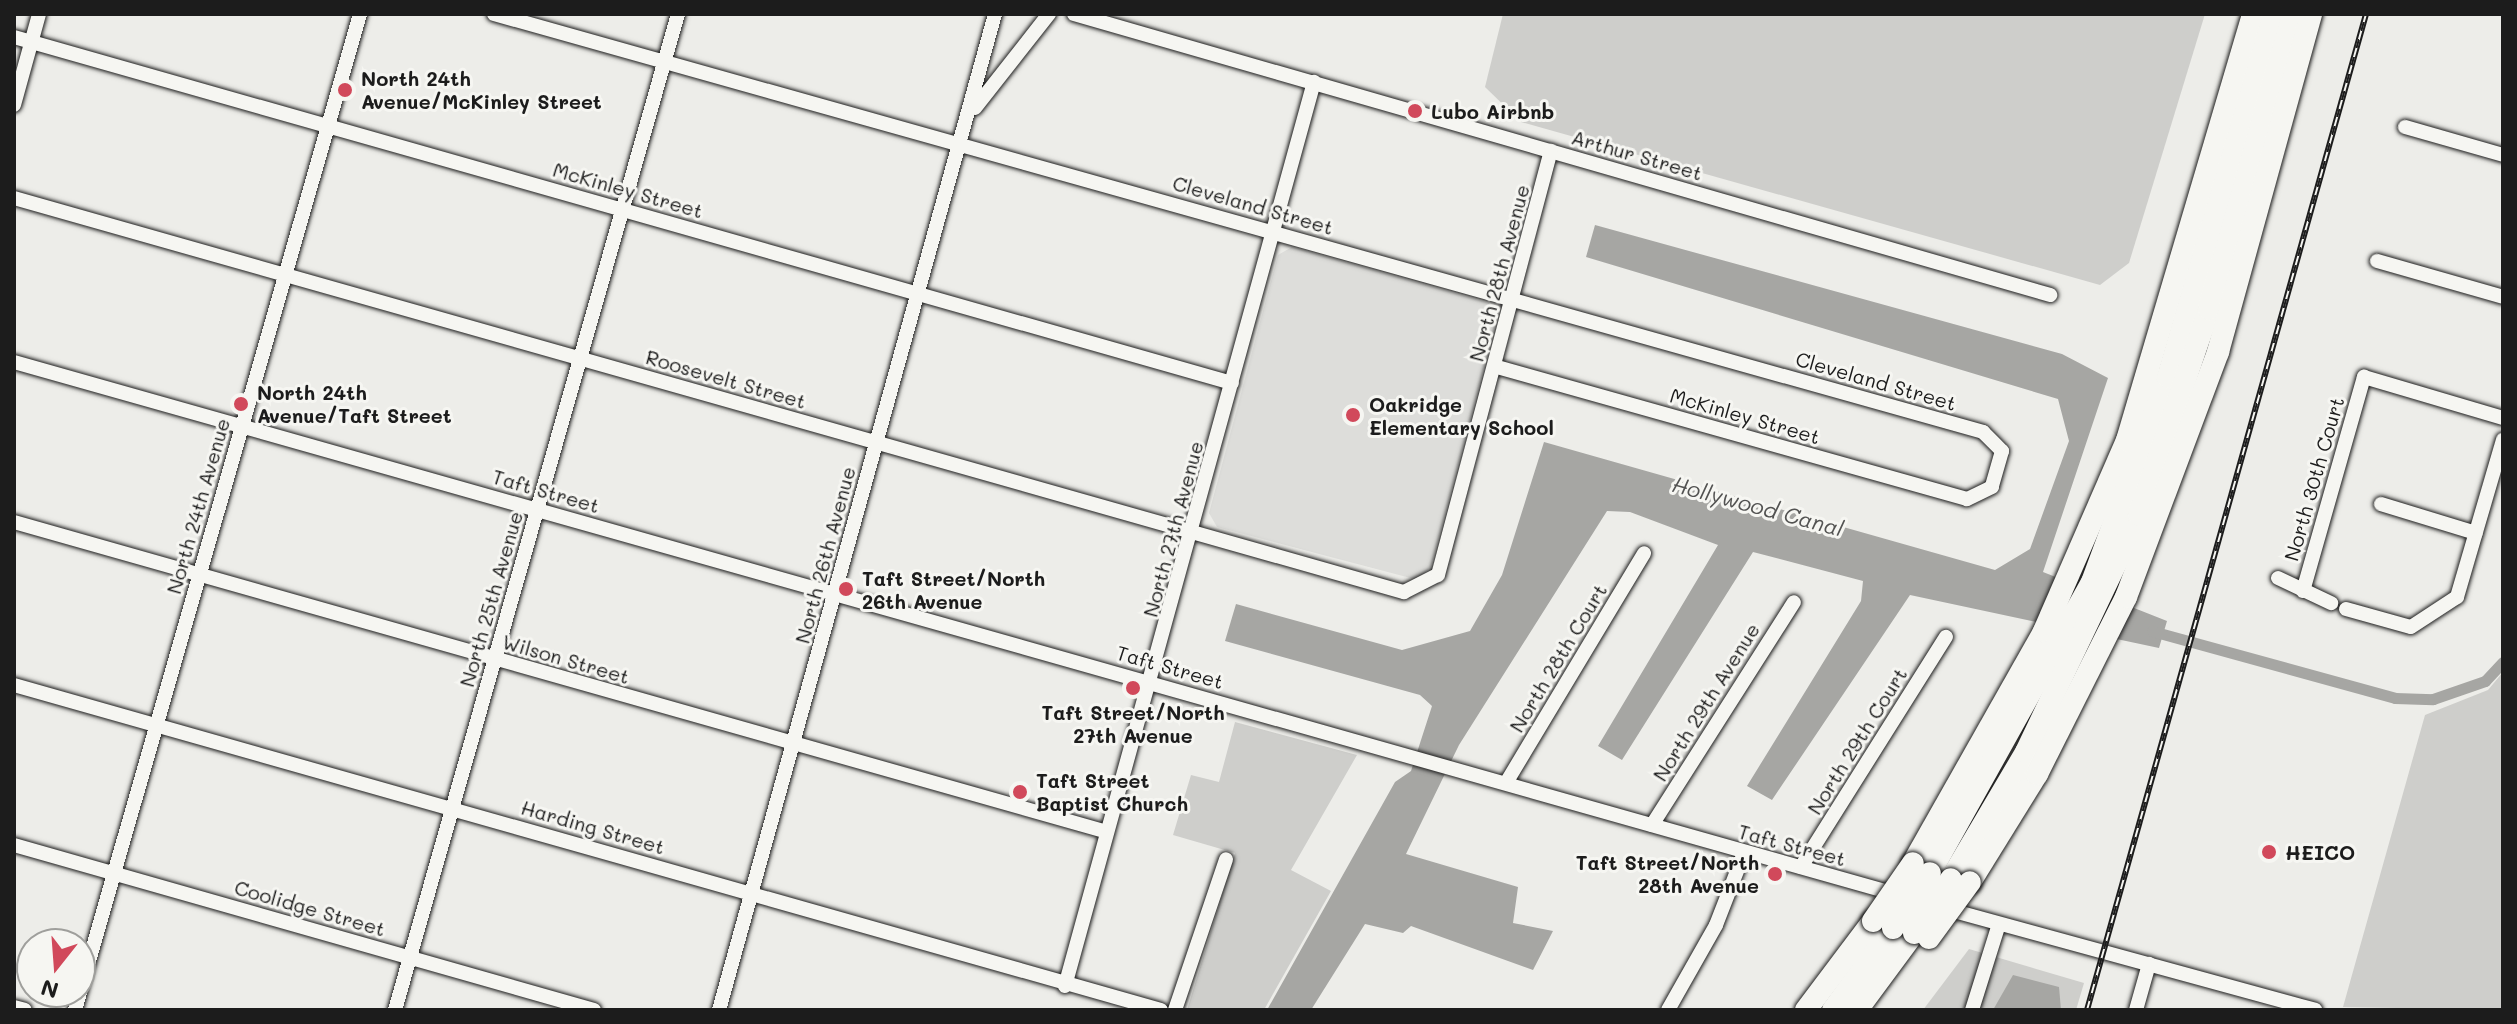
<!DOCTYPE html>
<html>
<head>
<meta charset="utf-8">
<style>
  body { margin:0 }
  #map { position:relative; width:2517px; height:1024px; overflow:hidden; background:#edede9; font-family:Mali,sans-serif }
  div>[style] { position:absolute }
  .built>* { inset:0; background:#ddddda }
  .green>* { inset:0; background:#cececb }
  .water>* { inset:0; background:#a6a6a3 }
  .canal>* { height:11px; margin:-5.5px; padding:0 5.5px; transform-origin:5.5px; border-radius:5.5px; background:#a6a6a3 }
  .roads { filter:drop-shadow(0 0 2px #1c1c1c) drop-shadow(0 0 2px #1c1c1c) }
  .minor>* { height:14px; margin:-7px; padding:0 7px; transform-origin:7px; border-radius:7px; background:#f6f6f2 }
  .highway>* { height:22px; margin:-11px; padding:0 11px; transform-origin:11px; border-radius:11px; background:#f6f6f2 }
  .rail>* { height:6px; margin-top:-3px; transform-origin:0; background:repeating-linear-gradient(90deg,#f6f6f2 0 9px,#1c1c1c 0 18px); box-sizing:border-box; border-block:2px solid #1c1c1c }
  .bridges { filter:drop-shadow(0 0 2px #1c1c1c) drop-shadow(0 0 2px #1c1c1c) }
  .highway-bridge>* { height:22px; margin:-11px; padding:0 11px; transform-origin:11px; border-radius:11px; background:#f6f6f2 }
  .dots>* { width:22px; height:22px; translate:-50% -50%; box-sizing:border-box; border:4px solid #f6f6f2; border-radius:50% }
  span { translate:-50% -50%; white-space:nowrap; text-align:center; line-height:1.15; -webkit-text-stroke:6px #f6f6f2; paint-order:stroke }
  .poi-label { font-size:20px; color:#1c1c1c; font-weight:700 }
  .left { translate:0 -50%; text-align:left }
  .right { translate:-100% -50%; text-align:right }
  .street-label { font-size:20px; color:#1c1c1c }
  .water-label { font-size:22px; color:#535352; font-style:italic }
  .frame { position:absolute; inset:0; border:16px solid #1c1c1c; pointer-events:none }
  .north { position:absolute; left:16px; top:928px; width:80px; height:80px; box-sizing:border-box; background:#f6f6f2; border:2px solid #9f9f9c; border-radius:50%; rotate:197deg; font-size:22px; font-weight:700; line-height:32px; text-align:center; color:#1c1c1c }
  .north::after { content:''; display:block; margin:auto; width:28px; height:36px; background:#d1495b; clip-path:polygon(50% 0,100% 100%,50% 72%,0 100%) }
</style>
</head>
<body>
<div id="map">
  <div class="built">
    <div style="clip-path:polygon(1292px 247px,1489px 303px,1497px 317px,1431px 566px,1418px 580px,1217px 527px,1209px 513px,1278px 255px)"></div>
  </div>
  <div class="green">
    <div style="clip-path:polygon(1503px 14px,2205px 14px,2129px 263px,2100px 285px,1521px 122px,1485px 87px)"></div>
    <div style="clip-path:polygon(2503px 672px,2503px 1010px,2343px 1007px,2425px 715px,2488px 690px)"></div>
    <div style="clip-path:polygon(1235px 722px,1357px 755px,1291px 870px,1331px 891px,1264px 1010px,1187px 1010px,1235px 853px,1173px 835px,1191px 775px,1219px 782px)"></div>
    <div style="clip-path:polygon(1969px 949px,2084px 983px,2076px 1010px,1923px 1010px)"></div>
  </div>
  <div class="water">
    <div style="clip-path:polygon(1595px 225px,2062px 354px,2108px 378px,2043px 572px,2167px 621px,2159px 648px,1910px 595px,1772px 800px,1747px 786px,1861px 601px,1863px 581px,1753px 552px,1622px 760px,1598px 746px,1718px 545px,1630px 512px,1607px 511px,1459px 745px,1406px 854px,1518px 887px,1513px 923px,1553px 931px,1533px 970px,1411px 926px,1403px 933px,1365px 924px,1311px 1010px,1267px 1010px,1395px 782px,1411px 771px,1432px 706px,1420px 695px,1225px 641px,1236px 604px,1402px 650px,1470px 631px,1502px 575px,1544px 442px,1995px 570px,2030px 549px,2069px 441px,2058px 399px,1586px 257px)"></div>
    <div style="clip-path:polygon(2013px 975px,2059px 987px,2061px 1010px,1993px 1010px)"></div>
  </div>
  <div class="canal">
    <div style="left:2152px;top:631px;width:252px;rotate:15.4deg"></div>
    <div style="left:2395px;top:698px;width:38px;rotate:2deg"></div>
    <div style="left:2433px;top:699px;width:55px;rotate:-19.1deg"></div>
    <div style="left:2485px;top:681px;width:26px;rotate:-47deg"></div>
  </div>
  <div class="roads">
    <div class="minor">
      <div style="left:494px;top:14px;width:1547px;rotate:15.68deg"></div>
      <div style="left:1983px;top:432px;width:27px;rotate:45deg"></div>
      <div style="left:2002px;top:451px;width:37px;rotate:106deg"></div>
      <div style="left:1992px;top:487px;width:28px;rotate:154deg"></div>
      <div style="left:1967px;top:499px;width:489px;rotate:-164.3deg"></div>
      <div style="left:1074px;top:14px;width:1016px;rotate:16.06deg"></div>
      <div style="left:14px;top:37px;width:1266px;rotate:15.86deg"></div>
      <div style="left:14px;top:105px;width:94px;rotate:-74.6deg"></div>
      <div style="left:975px;top:108px;width:120px;rotate:-51.8deg"></div>
      <div style="left:2405px;top:127px;width:102px;rotate:15.9deg"></div>
      <div style="left:14px;top:198px;width:1445px;rotate:15.83deg"></div>
      <div style="left:1404px;top:592px;width:38px;rotate:-27deg"></div>
      <div style="left:1438px;top:575px;width:439px;rotate:-75.1deg"></div>
      <div style="left:2377px;top:261px;width:131px;rotate:15.9deg"></div>
      <div style="left:14px;top:362px;width:1959px;rotate:15.79deg"></div>
      <div style="left:2381px;top:504px;width:99px;rotate:17deg"></div>
      <div style="left:14px;top:522px;width:1136px;rotate:15.83deg"></div>
      <div style="left:2278px;top:578px;width:59px;rotate:25.3deg"></div>
      <div style="left:2303px;top:591px;width:223px;rotate:-74.1deg"></div>
      <div style="left:2364px;top:377px;width:145px;rotate:16.4deg"></div>
      <div style="left:2346px;top:609px;width:67px;rotate:15.5deg"></div>
      <div style="left:2411px;top:627px;width:55px;rotate:-33.1deg"></div>
      <div style="left:2457px;top:597px;width:164px;rotate:-73.7deg"></div>
      <div style="left:14px;top:685px;width:1192px;rotate:15.82deg"></div>
      <div style="left:1506px;top:783px;width:268px;rotate:-59deg"></div>
      <div style="left:1652px;top:825px;width:264px;rotate:-57.5deg"></div>
      <div style="left:14px;top:845px;width:603px;rotate:15.88deg"></div>
      <div style="left:1801px;top:867px;width:272px;rotate:-57.8deg"></div>
      <div style="left:1943px;top:908px;width:386px;rotate:15.3deg"></div>
      <div style="left:1065px;top:986px;width:938px;rotate:-74.6deg"></div>
      <div style="left:14px;top:1007px;width:11px;rotate:15deg"></div>
      <div style="left:75px;top:1010px;width:1036px;rotate:-74.03deg"></div>
      <div style="left:395px;top:1010px;width:1035px;rotate:-74.14deg"></div>
      <div style="left:719px;top:1010px;width:1034px;rotate:-74.51deg"></div>
      <div style="left:1175px;top:1010px;width:159px;rotate:-71.3deg"></div>
      <div style="left:1668px;top:1010px;width:98px;rotate:-60.5deg"></div>
      <div style="left:1716px;top:925px;width:77px;rotate:-68.7deg"></div>
      <div style="left:1972px;top:1010px;width:90px;rotate:-72.6deg"></div>
      <div style="left:2136px;top:1010px;width:48px;rotate:-74.2deg"></div>
    </div>
    <div class="highway">
      <div style="left:1913px;top:863px;width:266px;rotate:-60.5deg"></div>
      <div style="left:2044px;top:631px;width:208px;rotate:-66.5deg"></div>
      <div style="left:2127px;top:440px;width:444px;rotate:-73.5deg"></div>
      <div style="left:1930px;top:873px;width:333px;rotate:-60.9deg"></div>
      <div style="left:2092px;top:582px;width:219px;rotate:-69.7deg"></div>
      <div style="left:2168px;top:377px;width:378px;rotate:-73.7deg"></div>
      <div style="left:1951px;top:879px;width:147px;rotate:-59.4deg"></div>
      <div style="left:2026px;top:752px;width:263px;rotate:-64.5deg"></div>
      <div style="left:2139px;top:515px;width:218px;rotate:-71.2deg"></div>
      <div style="left:2209px;top:309px;width:307px;rotate:-74.1deg"></div>
      <div style="left:1970px;top:882px;width:127px;rotate:-58.2deg"></div>
      <div style="left:2037px;top:774px;width:198px;rotate:-63.3deg"></div>
      <div style="left:2126px;top:597px;width:262px;rotate:-69.4deg"></div>
      <div style="left:2218px;top:352px;width:351px;rotate:-74.6deg"></div>
      <div style="left:1806px;top:1010px;width:111px;rotate:-53deg"></div>
      <div style="left:1833px;top:1010px;width:102px;rotate:-53.8deg"></div>
      <div style="left:1857px;top:1010px;width:96px;rotate:-53.5deg"></div>
    </div>
  </div>
  <div class="rail">
    <div style="left:2087px;top:1010px;width:1034px;rotate:-74.35deg"></div>
  </div>
  <div class="bridges">
    <div class="highway-bridge">
      <div style="left:1873px;top:921px;width:70px;rotate:-55.4deg"></div>
      <div style="left:1893px;top:928px;width:66px;rotate:-56.1deg"></div>
      <div style="left:1914px;top:933px;width:65px;rotate:-55.6deg"></div>
      <div style="left:1929px;top:938px;width:69px;rotate:-53.8deg"></div>
    </div>
  </div>
  <div class="dots">
    <div style="left:345px;top:90px;background:#d1495b"></div>
    <div style="left:1415px;top:111px;background:#d1495b"></div>
    <div style="left:241px;top:404px;background:#d1495b"></div>
    <div style="left:1353px;top:415px;background:#d1495b"></div>
    <div style="left:846px;top:589px;background:#d1495b"></div>
    <div style="left:1133px;top:688px;background:#d1495b"></div>
    <div style="left:1020px;top:792px;background:#d1495b"></div>
    <div style="left:2269px;top:852px;background:#d1495b"></div>
    <div style="left:1775px;top:874px;background:#d1495b"></div>
  </div>
  <div class="poi-label">
    <span class="left" style="left:361px;top:90px">North 24th<br>Avenue/McKinley Street</span>
    <span class="left" style="left:1431px;top:111px">Lubo Airbnb</span>
    <span class="left" style="left:257px;top:404px">North 24th<br>Avenue/Taft Street</span>
    <span class="left" style="left:1369px;top:416px">Oakridge<br>Elementary School</span>
    <span class="left" style="left:862px;top:590px">Taft Street/North<br>26th Avenue</span>
    <span style="left:1133px;top:724px">Taft Street/North<br>27th Avenue</span>
    <span class="left" style="left:1036px;top:792px">Taft Street<br>Baptist Church</span>
    <span class="left" style="left:2285px;top:852px">HEICO</span>
    <span class="right" style="left:1759px;top:874px">Taft Street/North<br>28th Avenue</span>
  </div>
  <div class="street-label">
    <span style="left:1637px;top:155px;rotate:16deg">Arthur Street</span>
    <span style="left:628px;top:190px;rotate:16deg">McKinley Street</span>
    <span style="left:1253px;top:205px;rotate:16deg">Cleveland Street</span>
    <span style="left:1499px;top:273px;rotate:-75deg">North 28th Avenue</span>
    <span style="left:726px;top:379px;rotate:16deg">Roosevelt Street</span>
    <span style="left:1876px;top:381px;rotate:16deg">Cleveland Street</span>
    <span style="left:1745px;top:416px;rotate:16deg">McKinley Street</span>
    <span style="left:2314px;top:479px;rotate:-74deg">North 30th Court</span>
    <span style="left:546px;top:491px;rotate:16deg">Taft Street</span>
    <span style="left:198px;top:506px;rotate:-74deg">North 24th Avenue</span>
    <span style="left:1173px;top:529px;rotate:-75deg">North 27th Avenue</span>
    <span style="left:825px;top:555px;rotate:-75deg">North 26th Avenue</span>
    <span style="left:491px;top:599px;rotate:-74deg">North 25th Avenue</span>
    <span style="left:1558px;top:658px;rotate:-59deg">North 28th Court</span>
    <span style="left:566px;top:659px;rotate:16deg">Wilson Street</span>
    <span style="left:1170px;top:667px;rotate:16deg">Taft Street</span>
    <span style="left:1706px;top:702px;rotate:-58deg">North 29th Avenue</span>
    <span style="left:1857px;top:741px;rotate:-58deg">North 29th Court</span>
    <span style="left:593px;top:827px;rotate:16deg">Harding Street</span>
    <span style="left:1792px;top:845px;rotate:15deg">Taft Street</span>
    <span style="left:310px;top:908px;rotate:16deg">Coolidge Street</span>
  </div>
  <div class="water-label">
    <span style="left:1758px;top:506px;rotate:15deg">Hollywood Canal</span>
  </div>
  <div class="frame"></div>
  <div class="north">N</div>
</div>
</body>
</html>
